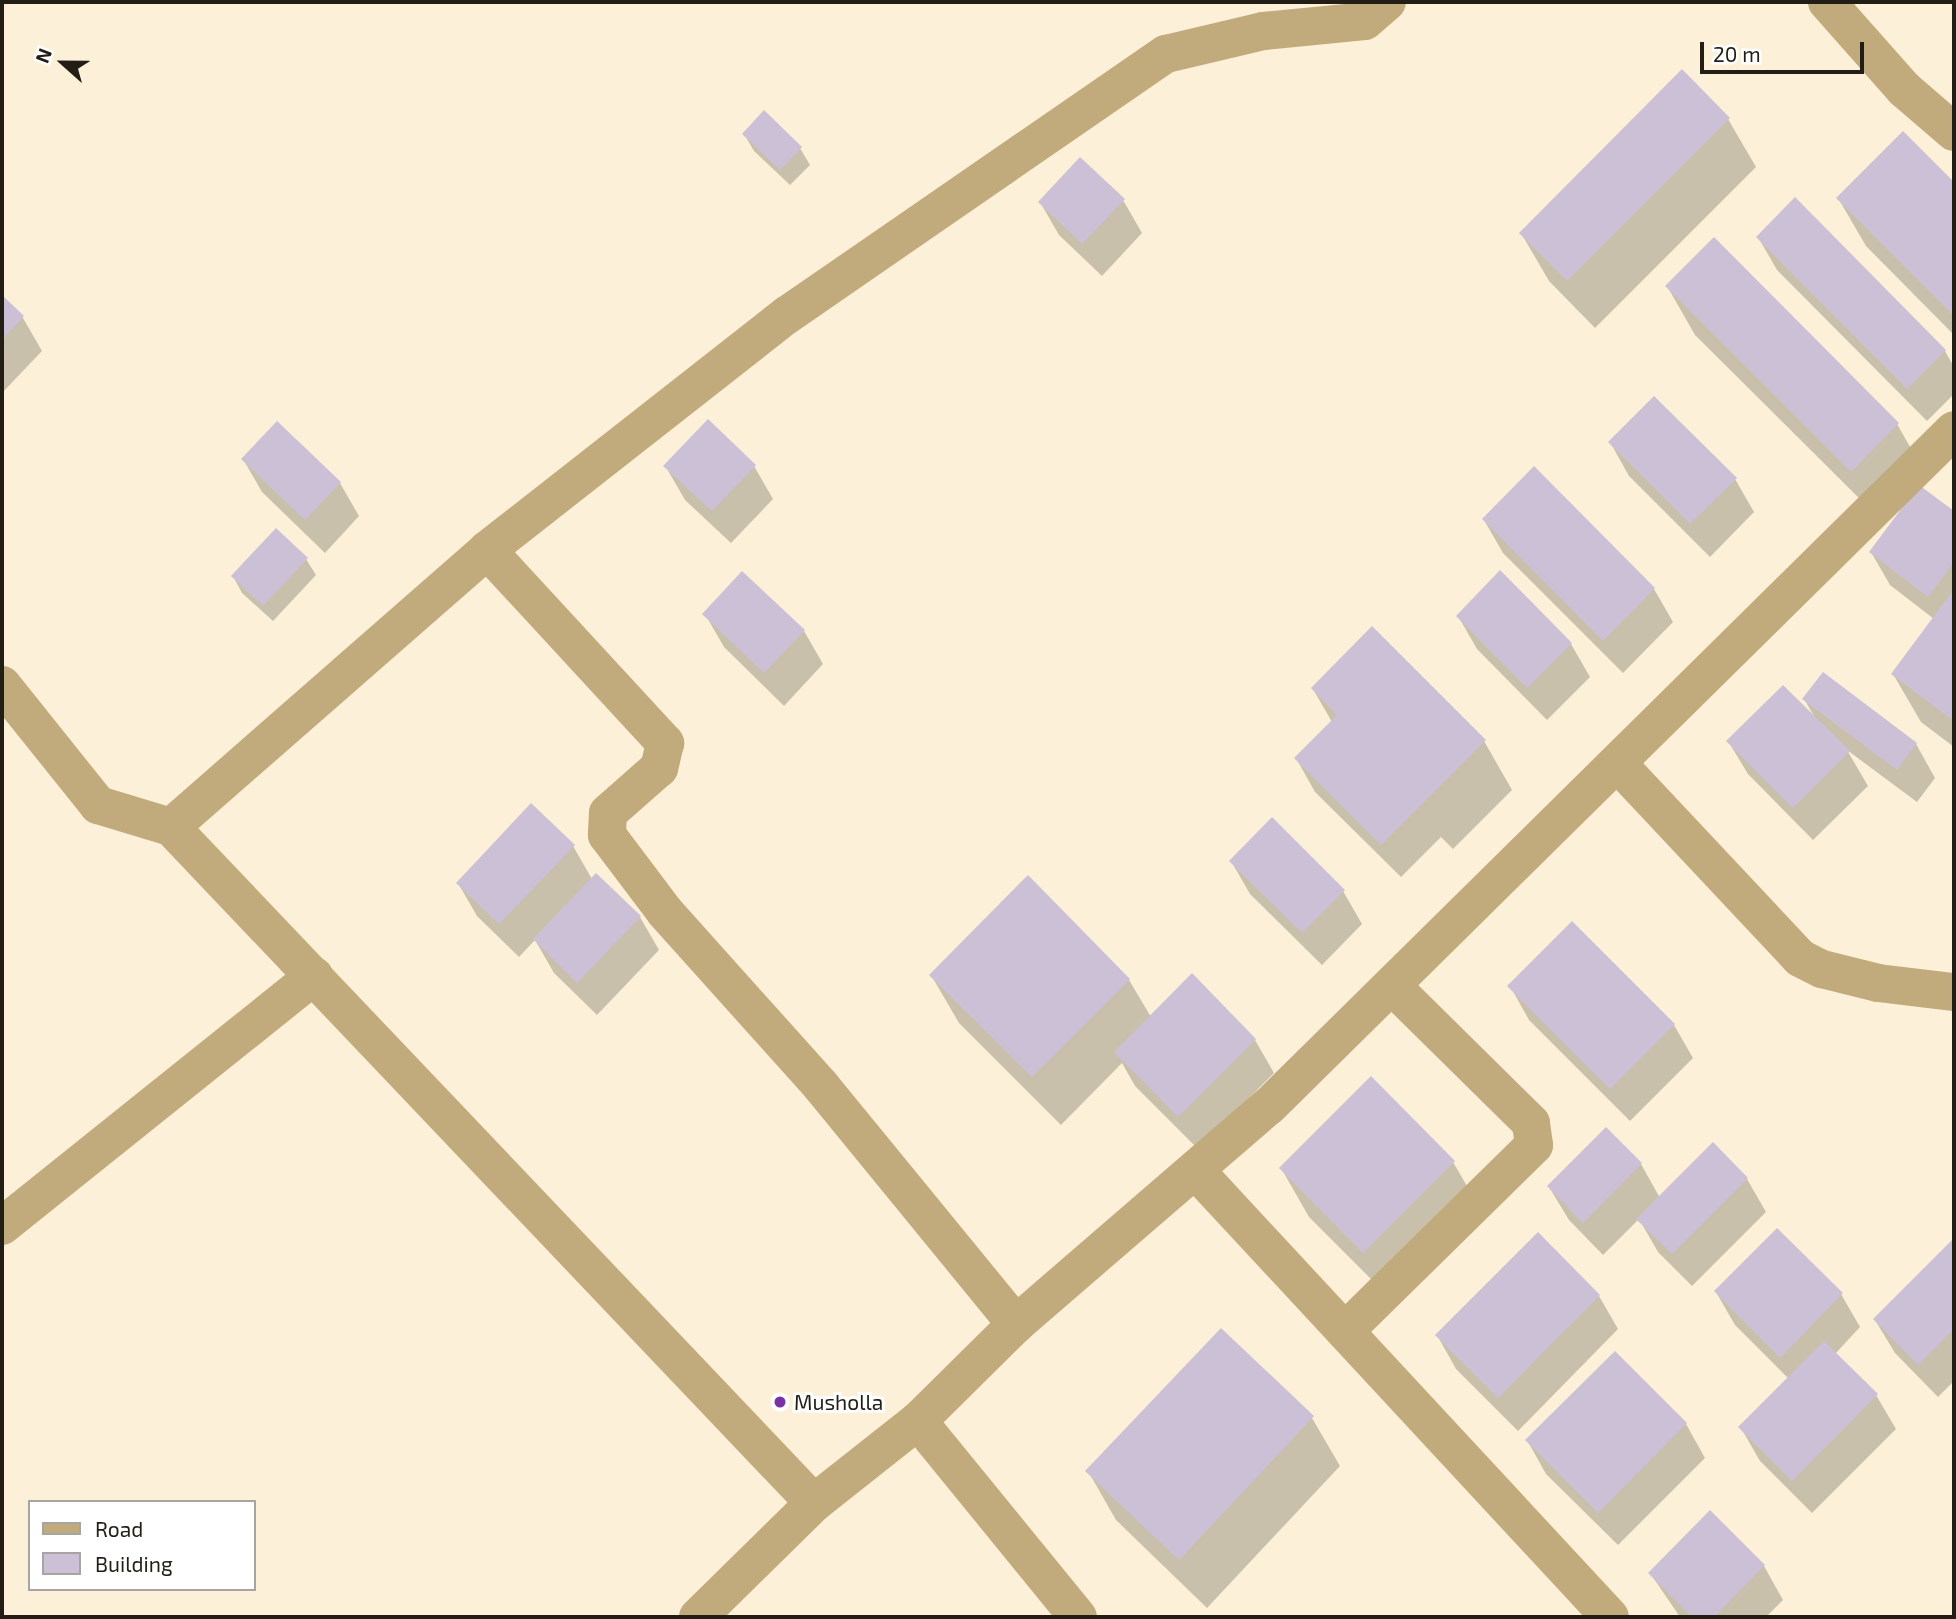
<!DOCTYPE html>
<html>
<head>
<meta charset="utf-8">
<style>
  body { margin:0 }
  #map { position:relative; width:1956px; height:1619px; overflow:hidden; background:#fcf0d8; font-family:"Exo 2",sans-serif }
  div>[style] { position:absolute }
  .shadow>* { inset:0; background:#0003 }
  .building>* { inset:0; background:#ccc0d6 }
  .minor>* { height:38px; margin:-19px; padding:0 19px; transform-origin:19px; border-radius:19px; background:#c1aa7c }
  .dots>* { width:19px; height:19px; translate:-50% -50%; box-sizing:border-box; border:4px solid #fff; border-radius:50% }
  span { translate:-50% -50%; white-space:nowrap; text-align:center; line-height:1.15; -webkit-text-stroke:6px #fff; paint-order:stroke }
  .poi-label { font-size:21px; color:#221e15 }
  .left { translate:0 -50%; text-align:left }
  .frame { position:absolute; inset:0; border:4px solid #221e15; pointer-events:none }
  .legend { position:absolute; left:28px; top:1500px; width:228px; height:91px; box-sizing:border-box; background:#fff; border:2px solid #a7a5a1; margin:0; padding:9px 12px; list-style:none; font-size:21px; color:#221e15 }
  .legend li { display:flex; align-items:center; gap:14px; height:35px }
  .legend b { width:35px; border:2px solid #a7a5a1 }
  .north { position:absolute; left:28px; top:28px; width:70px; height:70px; -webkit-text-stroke:5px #fff; paint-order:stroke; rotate:291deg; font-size:19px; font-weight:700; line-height:28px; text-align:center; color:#221e15 }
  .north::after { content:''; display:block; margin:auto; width:24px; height:32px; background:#221e15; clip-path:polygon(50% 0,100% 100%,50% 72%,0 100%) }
  .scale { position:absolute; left:1700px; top:42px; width:164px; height:32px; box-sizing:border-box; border:4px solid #221e15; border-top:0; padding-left:9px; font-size:21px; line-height:24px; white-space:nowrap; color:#221e15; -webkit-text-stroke:5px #fff; paint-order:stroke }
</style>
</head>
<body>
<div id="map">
  <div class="shadow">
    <div style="clip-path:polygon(1728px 119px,1756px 167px,1595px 328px,1549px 281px,1521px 233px)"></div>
    <div style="clip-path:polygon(1903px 133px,1954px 185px,1954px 335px,1866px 246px,1838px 198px)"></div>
    <div style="clip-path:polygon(744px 134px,800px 148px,810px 165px,790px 185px,754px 151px)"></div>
    <div style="clip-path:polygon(1123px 200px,1142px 233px,1102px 276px,1059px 235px,1040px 202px)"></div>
    <div style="clip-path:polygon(1758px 237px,1945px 351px,1954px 367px,1954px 394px,1927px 421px,1777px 270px)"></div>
    <div style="clip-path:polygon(1667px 286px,1897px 424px,1925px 473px,1880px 519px,1695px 335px)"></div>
    <div style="clip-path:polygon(2px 297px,23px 318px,42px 351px,2px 393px)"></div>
    <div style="clip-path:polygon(1610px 442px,1735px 479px,1754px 512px,1710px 557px,1629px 476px)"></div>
    <div style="clip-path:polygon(243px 459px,340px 483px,359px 516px,325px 553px,262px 492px)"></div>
    <div style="clip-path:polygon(754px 466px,773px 499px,731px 543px,685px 500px,666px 467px)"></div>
    <div style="clip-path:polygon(1919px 487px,1954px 513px,1954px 747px,1921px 722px,1893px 674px,1934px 619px,1890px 585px,1871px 552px)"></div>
    <div style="clip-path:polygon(1484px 520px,1654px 589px,1673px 622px,1623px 673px,1503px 553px)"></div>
    <div style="clip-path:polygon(306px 559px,316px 575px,273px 621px,242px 593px,233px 576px)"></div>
    <div style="clip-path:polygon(705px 614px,804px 631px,823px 664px,784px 706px,724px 647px)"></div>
    <div style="clip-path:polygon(1458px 616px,1571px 644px,1590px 677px,1547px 720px,1477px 649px)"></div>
    <div style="clip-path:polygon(1313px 689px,1484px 741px,1512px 790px,1453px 849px,1441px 837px,1401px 877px,1315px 792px,1296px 758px,1332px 722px)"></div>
    <div style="clip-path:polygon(1804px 699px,1916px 744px,1935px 778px,1917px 802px,1847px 750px,1868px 786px,1813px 840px,1748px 774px,1728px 741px,1814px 716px)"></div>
    <div style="clip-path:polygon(573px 846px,592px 879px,640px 917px,659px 950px,597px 1015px,554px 973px,535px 940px,519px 957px,477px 916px,458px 883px)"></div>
    <div style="clip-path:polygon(1231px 861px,1343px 891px,1362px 924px,1322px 965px,1250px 894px)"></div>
    <div style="clip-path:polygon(931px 975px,1129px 980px,1151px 1017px,1255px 1040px,1274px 1073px,1198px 1149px,1135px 1086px,1122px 1063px,1061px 1125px,959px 1023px)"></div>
    <div style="clip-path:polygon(1510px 986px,1674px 1025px,1693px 1058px,1630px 1121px,1529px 1020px)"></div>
    <div style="clip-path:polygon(1453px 1162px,1481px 1210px,1392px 1300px,1309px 1217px,1281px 1168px)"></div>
    <div style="clip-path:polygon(1641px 1164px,1660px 1198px,1747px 1179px,1766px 1212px,1692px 1286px,1658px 1252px,1639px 1219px,1603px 1255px,1569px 1220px,1549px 1187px)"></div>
    <div style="clip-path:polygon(1954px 1240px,1954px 1381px,1938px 1397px,1895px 1353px,1875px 1320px)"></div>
    <div style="clip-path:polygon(1716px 1292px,1841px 1294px,1860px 1327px,1835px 1354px,1876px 1395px,1896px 1429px,1812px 1513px,1760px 1461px,1741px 1428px,1789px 1379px,1735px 1325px)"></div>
    <div style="clip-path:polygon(1599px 1296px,1618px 1329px,1518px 1431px,1456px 1369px,1437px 1335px)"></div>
    <div style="clip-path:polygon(1615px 1353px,1686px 1424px,1705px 1458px,1618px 1545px,1546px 1474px,1527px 1440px)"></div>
    <div style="clip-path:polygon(1312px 1418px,1340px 1466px,1207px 1608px,1116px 1520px,1088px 1471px)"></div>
    <div style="clip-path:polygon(1710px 1513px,1764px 1566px,1783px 1600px,1766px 1617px,1680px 1617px,1650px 1573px)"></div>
  </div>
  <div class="building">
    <div style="clip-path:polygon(1682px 69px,1730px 118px,1567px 281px,1519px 233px)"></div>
    <div style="clip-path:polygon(764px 110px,802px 147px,780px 170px,742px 134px)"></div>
    <div style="clip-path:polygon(1903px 131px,1954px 182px,1954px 316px,1836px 198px)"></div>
    <div style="clip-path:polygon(1080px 157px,1125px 199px,1082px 244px,1038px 202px)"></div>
    <div style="clip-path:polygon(1795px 197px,1946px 350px,1907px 389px,1756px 237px)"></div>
    <div style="clip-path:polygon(1714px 237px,1899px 423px,1851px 472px,1665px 286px)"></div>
    <div style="clip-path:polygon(2px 295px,24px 316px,2px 340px)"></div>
    <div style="clip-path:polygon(1654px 396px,1737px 478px,1690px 524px,1608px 442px)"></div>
    <div style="clip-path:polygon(708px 419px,756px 465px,712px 511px,663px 466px)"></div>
    <div style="clip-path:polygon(277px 421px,341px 482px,305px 520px,241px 459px)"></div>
    <div style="clip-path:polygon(1534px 466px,1655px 588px,1603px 641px,1482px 519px)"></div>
    <div style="clip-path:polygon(1919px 485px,1954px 511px,1954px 562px,1928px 597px,1869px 552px)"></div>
    <div style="clip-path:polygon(276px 528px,308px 558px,263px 606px,231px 576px)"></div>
    <div style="clip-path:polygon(1500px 570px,1572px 643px,1527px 688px,1456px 616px)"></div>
    <div style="clip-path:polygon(742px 571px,805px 630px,764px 673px,702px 614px)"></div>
    <div style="clip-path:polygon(1954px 589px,1954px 721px,1891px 674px)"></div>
    <div style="clip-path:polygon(1372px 626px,1486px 740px,1381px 845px,1294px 758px,1337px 715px,1311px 688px)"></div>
    <div style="clip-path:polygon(1823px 672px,1917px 743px,1897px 770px,1802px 699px)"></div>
    <div style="clip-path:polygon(1783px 685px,1850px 751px,1793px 808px,1726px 741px)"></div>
    <div style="clip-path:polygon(531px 803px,575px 845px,499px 924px,456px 883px)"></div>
    <div style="clip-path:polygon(1272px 817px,1345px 890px,1302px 933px,1229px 861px)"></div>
    <div style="clip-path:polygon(596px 873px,641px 916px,577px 983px,533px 939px)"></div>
    <div style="clip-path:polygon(1028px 875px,1130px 979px,1032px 1077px,929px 975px)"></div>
    <div style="clip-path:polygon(1572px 921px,1675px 1024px,1610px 1089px,1507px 986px)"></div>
    <div style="clip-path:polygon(1192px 973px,1256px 1039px,1178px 1117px,1114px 1052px)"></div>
    <div style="clip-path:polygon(1371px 1076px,1455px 1161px,1363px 1253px,1279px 1168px)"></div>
    <div style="clip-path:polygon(1606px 1127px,1642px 1163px,1583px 1223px,1547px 1186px)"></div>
    <div style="clip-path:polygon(1713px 1142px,1748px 1178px,1672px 1254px,1636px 1219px)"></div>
    <div style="clip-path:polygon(1777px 1228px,1843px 1293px,1780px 1358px,1714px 1291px)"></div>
    <div style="clip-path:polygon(1538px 1232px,1600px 1295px,1498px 1398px,1435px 1335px)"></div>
    <div style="clip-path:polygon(1954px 1238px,1954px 1329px,1918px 1365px,1873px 1319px)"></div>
    <div style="clip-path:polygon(1221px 1328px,1314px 1416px,1179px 1560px,1085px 1471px)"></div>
    <div style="clip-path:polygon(1824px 1341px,1878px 1394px,1792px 1481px,1738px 1427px)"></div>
    <div style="clip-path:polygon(1615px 1351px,1687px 1423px,1598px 1513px,1525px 1440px)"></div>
    <div style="clip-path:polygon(1710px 1510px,1765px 1565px,1714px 1617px,1692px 1617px,1648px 1573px)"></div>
  </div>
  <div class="minor">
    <div style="left:1827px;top:2px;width:116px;rotate:48.5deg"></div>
    <div style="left:1904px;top:89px;width:66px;rotate:40.7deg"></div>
    <div style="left:487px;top:550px;width:263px;rotate:47.3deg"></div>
    <div style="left:665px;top:743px;width:26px;rotate:103deg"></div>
    <div style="left:659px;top:768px;width:68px;rotate:138.6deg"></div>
    <div style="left:608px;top:813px;width:22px;rotate:93deg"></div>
    <div style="left:607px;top:835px;width:96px;rotate:53deg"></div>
    <div style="left:665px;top:912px;width:234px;rotate:48.1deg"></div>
    <div style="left:821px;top:1086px;width:308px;rotate:50.7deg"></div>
    <div style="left:2px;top:685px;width:154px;rotate:51.3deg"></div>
    <div style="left:98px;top:805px;width:76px;rotate:16.8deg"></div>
    <div style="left:171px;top:827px;width:933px;rotate:46.43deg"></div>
    <div style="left:1618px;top:764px;width:266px;rotate:46.8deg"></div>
    <div style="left:1800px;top:958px;width:25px;rotate:27deg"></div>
    <div style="left:1822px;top:969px;width:58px;rotate:14deg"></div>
    <div style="left:1878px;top:983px;width:77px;rotate:6.8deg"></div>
    <div style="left:171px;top:827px;width:420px;rotate:-41.2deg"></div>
    <div style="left:487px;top:550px;width:381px;rotate:-38.1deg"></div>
    <div style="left:787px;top:315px;width:460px;rotate:-34.6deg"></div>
    <div style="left:1166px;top:54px;width:100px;rotate:-13.3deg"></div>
    <div style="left:1263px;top:31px;width:102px;rotate:-5.6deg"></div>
    <div style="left:1365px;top:21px;width:29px;rotate:-41deg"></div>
    <div style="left:1197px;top:1172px;width:607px;rotate:47.14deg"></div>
    <div style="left:2px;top:1226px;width:400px;rotate:-38.7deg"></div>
    <div style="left:1345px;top:1331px;width:265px;rotate:-44.5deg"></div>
    <div style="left:1534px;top:1145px;width:22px;rotate:-98deg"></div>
    <div style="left:1531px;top:1123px;width:195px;rotate:-135.4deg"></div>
    <div style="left:918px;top:1421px;width:253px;rotate:50.8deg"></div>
    <div style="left:698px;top:1617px;width:163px;rotate:-44.5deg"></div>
    <div style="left:814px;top:1503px;width:132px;rotate:-38.3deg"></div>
    <div style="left:918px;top:1421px;width:138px;rotate:-44.7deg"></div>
    <div style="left:1016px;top:1324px;width:334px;rotate:-40.8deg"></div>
    <div style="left:1269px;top:1106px;width:962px;rotate:-44.62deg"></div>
  </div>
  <div class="dots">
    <div style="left:780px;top:1402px;background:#7932a6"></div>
  </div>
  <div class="poi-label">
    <span class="left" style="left:794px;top:1402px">Musholla</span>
  </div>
  <div class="frame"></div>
  <ul class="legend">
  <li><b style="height:9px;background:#c1aa7c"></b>Road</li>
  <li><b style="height:19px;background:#ccc0d6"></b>Building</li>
  </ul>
  <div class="north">N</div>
  <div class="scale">20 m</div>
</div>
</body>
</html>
